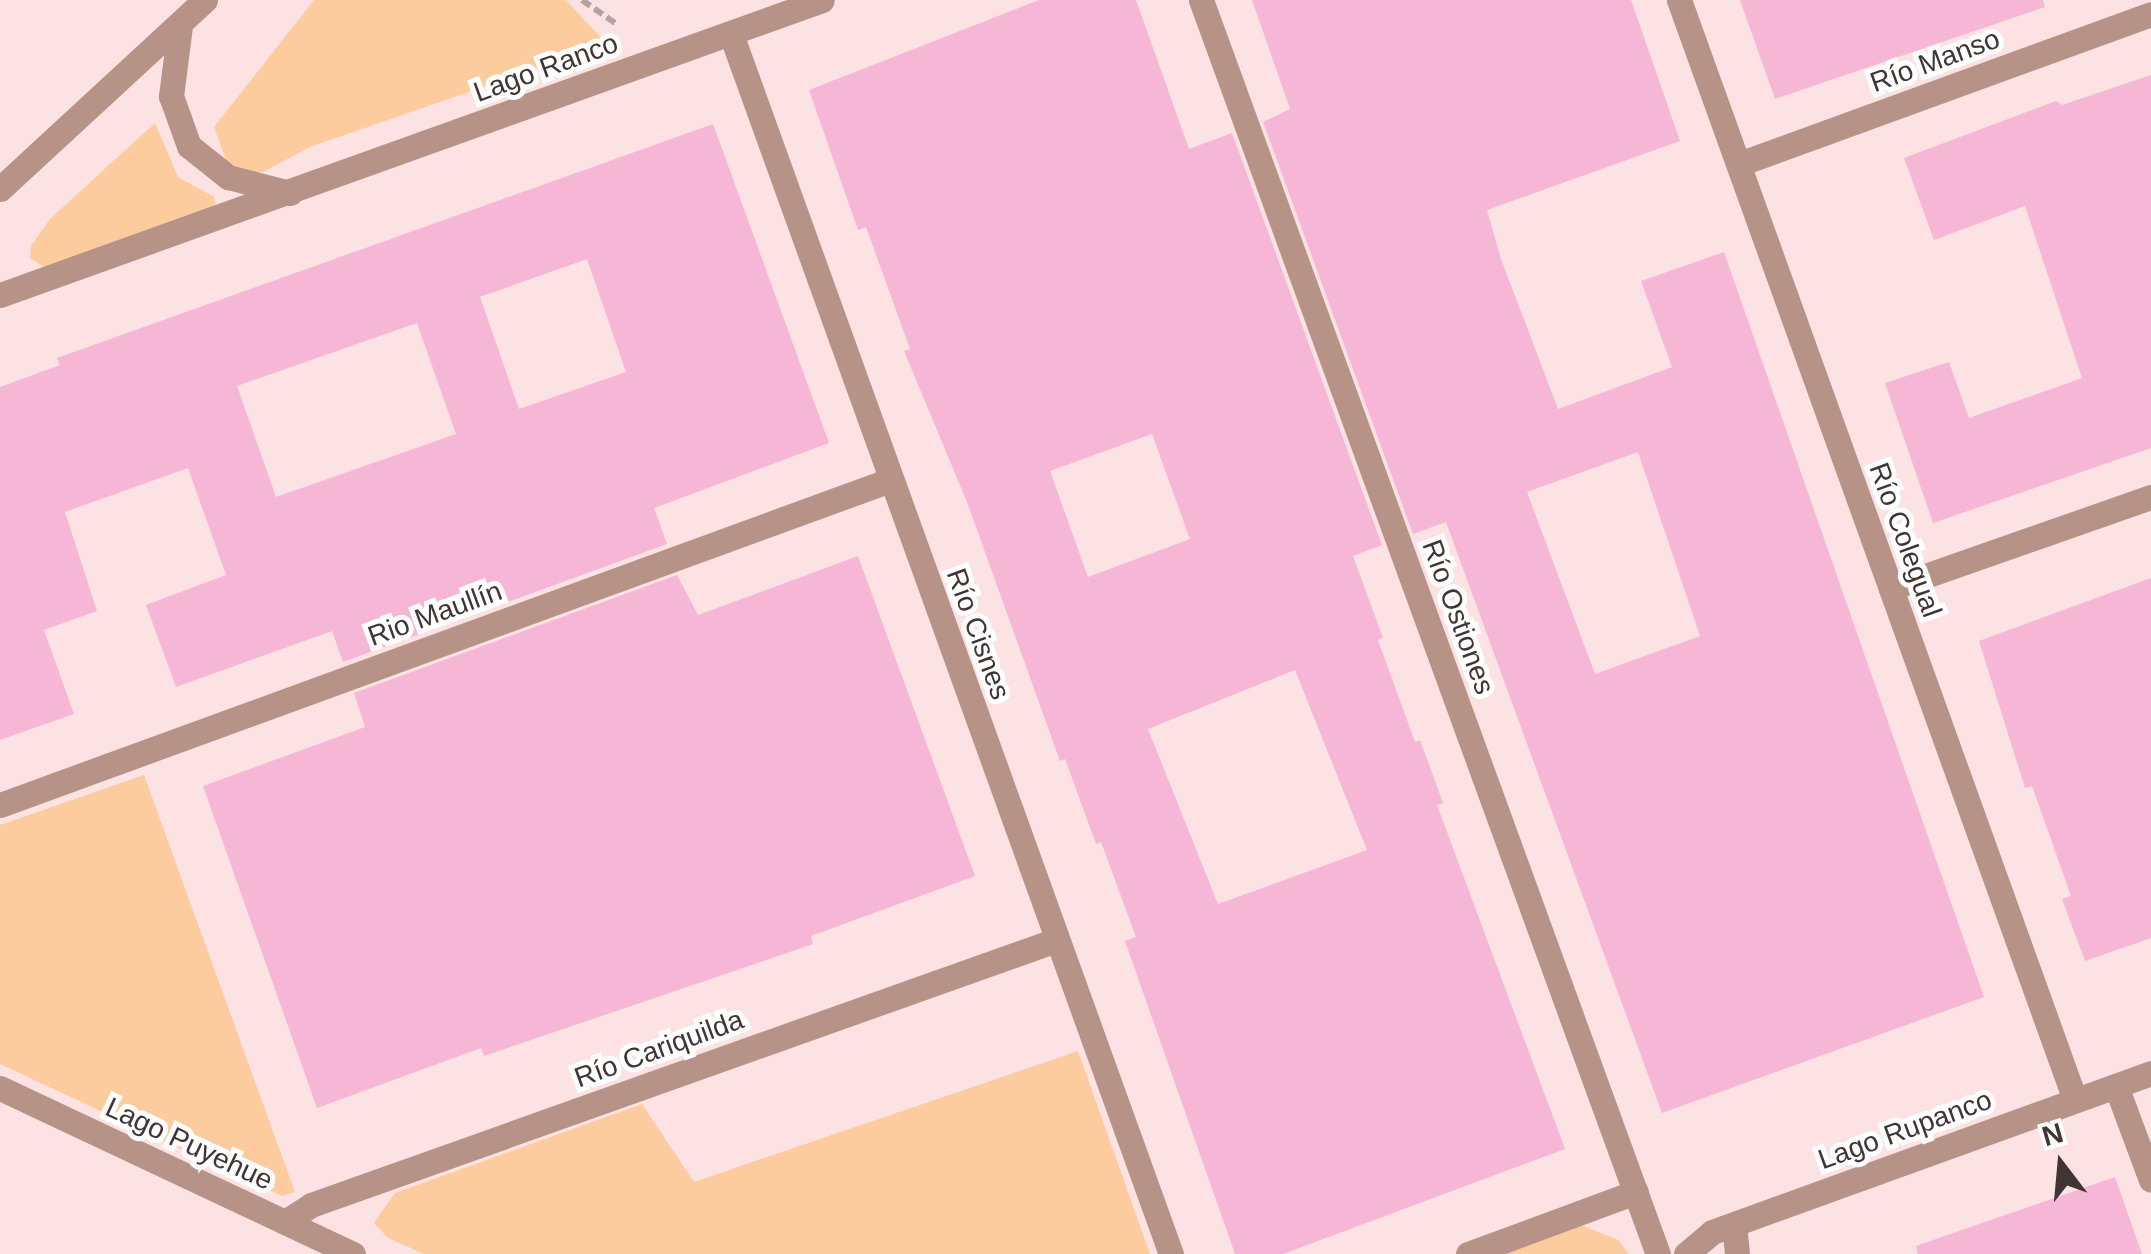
<!DOCTYPE html>
<html>
<head>
<meta charset="utf-8">
<style>
  body { margin:0 }
  #map { position:relative; width:2151px; height:1254px; overflow:hidden; background:#fde2e4; font-family:Arial,sans-serif }
  div>[style] { position:absolute }
  .green>* { inset:0; background:#fdcc9e }
  .building>* { inset:0; background:#f6b7d7 }
  .path>* { height:6px; margin-top:-3px; transform-origin:0; background:repeating-linear-gradient(90deg,#b7a2a3 0 10px,transparent 0 15px) }
  .minor>* { height:25px; margin:-12.5px; padding:0 12.5px; transform-origin:12.5px; border-radius:12.5px; background:#b69287 }
  .tertiary>* { height:25px; margin:-12.5px; padding:0 12.5px; transform-origin:12.5px; border-radius:12.5px; background:#b69287 }
  span { translate:-50% -50%; white-space:nowrap; text-align:center; line-height:1.15; -webkit-text-stroke:10px #fff; paint-order:stroke }
  .street-label { font-size:28px; color:#413435 }
  .north { position:absolute; left:2011px; top:1114px; width:100px; height:100px; -webkit-text-stroke:8px #fff; paint-order:stroke; rotate:344deg; font-size:28px; font-weight:700; line-height:40px; text-align:center; color:#413435 }
  .north::after { content:''; display:block; margin:auto; width:35px; height:45px; background:#413435; clip-path:polygon(50% 0,100% 100%,50% 72%,0 100%) }
</style>
</head>
<body>
<div id="map">
  <div class="green">
    <div style="clip-path:polygon(314px 0,566px 0,607px 44px,310px 147px,263px 172px,244px 172px,226px 160px,214px 127px)"></div>
    <div style="clip-path:polygon(155px 123px,178px 177px,214px 197px,216px 206px,44px 267px,30px 258px,31px 246px,50px 219px)"></div>
    <div style="clip-path:polygon(144px 775px,295px 1192px,282px 1196px,0 1064px,0 825px)"></div>
    <div style="clip-path:polygon(1078px 1051px,1150px 1254px,424px 1254px,388px 1238px,374px 1223px,395px 1193px,642px 1104px,694px 1182px)"></div>
    <div style="clip-path:polygon(1581px 1225px,1618px 1240px,1629px 1254px,1505px 1254px)"></div>
  </div>
  <div class="building">
    <div style="clip-path:polygon(evenodd,1039px 0,1136px 0,1189px 149px,1232px 133px,1382px 545px,1353px 556px,1383px 638px,1378px 640px,1415px 742px,1420px 740px,1443px 803px,1437px 805px,1565px 1149px,1283px 1254px,1235px 1254px,1125px 941px,1136px 937px,1101px 842px,1096px 844px,1065px 759px,1060px 761px,967px 502px,904px 351px,910px 349px,866px 227px,858px 230px,809px 90px,1039px 0,1152px 434px,1190px 539px,1088px 577px,1050px 471px,1152px 434px,1039px 0,1295px 670px,1367px 850px,1218px 904px,1148px 729px,1295px 670px)"></div>
    <div style="clip-path:polygon(evenodd,1252px 0,1631px 0,1680px 141px,1487px 210px,1501px 259px,1558px 409px,1672px 367px,1641px 281px,1724px 252px,1984px 997px,1662px 1113px,1446px 522px,1413px 534px,1263px 122px,1290px 109px,1252px 0,1638px 452px,1700px 636px,1595px 674px,1527px 492px,1638px 452px)"></div>
    <div style="clip-path:polygon(1740px 0,2043px 0,2045px 7px,1775px 99px)"></div>
    <div style="clip-path:polygon(2151px 75px,2151px 448px,1933px 523px,1885px 383px,1949px 362px,1969px 418px,2082px 378px,2025px 206px,1934px 240px,1904px 158px,2056px 101px,2062px 105px)"></div>
    <div style="clip-path:polygon(evenodd,713px 124px,829px 443px,654px 508px,667px 544px,343px 662px,332px 631px,176px 687px,146px 605px,226px 575px,188px 468px,65px 512px,97px 611px,44px 630px,74px 714px,0 740px,0 387px,60px 365px,57px 358px,713px 124px,587px 259px,626px 372px,519px 409px,480px 297px,587px 259px,713px 124px,417px 323px,456px 434px,276px 497px,237px 386px,417px 323px)"></div>
    <div style="clip-path:polygon(858px 556px,975px 876px,811px 936px,813px 944px,749px 966px,484px 1056px,481px 1048px,317px 1108px,203px 786px,365px 727px,354px 693px,677px 575px,698px 615px)"></div>
    <div style="clip-path:polygon(2151px 578px,2151px 938px,2085px 961px,2062px 899px,2071px 896px,2032px 786px,2025px 788px,1979px 641px)"></div>
    <div style="clip-path:polygon(2115px 1177px,2142px 1254px,1918px 1254px,1916px 1246px)"></div>
  </div>
  <div class="path">
    <div style="left:582px;top:0;width:44px;rotate:34.8deg"></div>
  </div>
  <div class="minor">
    <div style="left:1201px;top:0;width:1335px;rotate:69.98deg"></div>
    <div style="left:1679px;top:0;width:1169px;rotate:70.2deg"></div>
    <div style="left:180px;top:26px;width:71px;rotate:97.3deg"></div>
    <div style="left:171px;top:96px;width:53px;rotate:70.2deg"></div>
    <div style="left:189px;top:146px;width:50px;rotate:38.5deg"></div>
    <div style="left:228px;top:177px;width:64px;rotate:14.5deg"></div>
    <div style="left:731px;top:34px;width:1297px;rotate:70.17deg"></div>
    <div style="left:1739px;top:164px;width:438px;rotate:-20deg"></div>
    <div style="left:0;top:295px;width:873px;rotate:-19.74deg"></div>
    <div style="left:1891px;top:588px;width:275px;rotate:-19.3deg"></div>
    <div style="left:0;top:805px;width:947px;rotate:-20.06deg"></div>
    <div style="left:2116px;top:1086px;width:100px;rotate:69.6deg"></div>
    <div style="left:285px;top:1222px;width:31px;rotate:-33deg"></div>
    <div style="left:311px;top:1205px;width:791px;rotate:-19.58deg"></div>
    <div style="left:1734px;top:1225px;width:29px;rotate:84deg"></div>
    <div style="left:1468px;top:1254px;width:179px;rotate:-20.3deg"></div>
    <div style="left:1686px;top:1254px;width:34px;rotate:-40deg"></div>
    <div style="left:1712px;top:1232px;width:467px;rotate:-19.9deg"></div>
  </div>
  <div class="tertiary">
    <div style="left:0;top:189px;width:279px;rotate:-42.7deg"></div>
    <div style="left:0;top:1088px;width:390px;rotate:25.2deg"></div>
  </div>
  <div class="street-label">
    <span style="left:1935px;top:61px;rotate:-20deg">Río Manso</span>
    <span style="left:546px;top:68px;rotate:-20deg">Lago Ranco</span>
    <span style="left:1905px;top:540px;rotate:70deg">Río Colegual</span>
    <span style="left:435px;top:614px;rotate:-20deg">Rio Maullín</span>
    <span style="left:1458px;top:617px;rotate:70deg">Río Ostiones</span>
    <span style="left:978px;top:634px;rotate:70deg">Río Cisnes</span>
    <span style="left:659px;top:1049px;rotate:-20deg">Río Cariquilda</span>
    <span style="left:1905px;top:1130px;rotate:-20deg">Lago Rupanco</span>
    <span style="left:189px;top:1144px;rotate:25deg">Lago Puyehue</span>
  </div>
  <div class="north">N</div>
</div>
</body>
</html>
